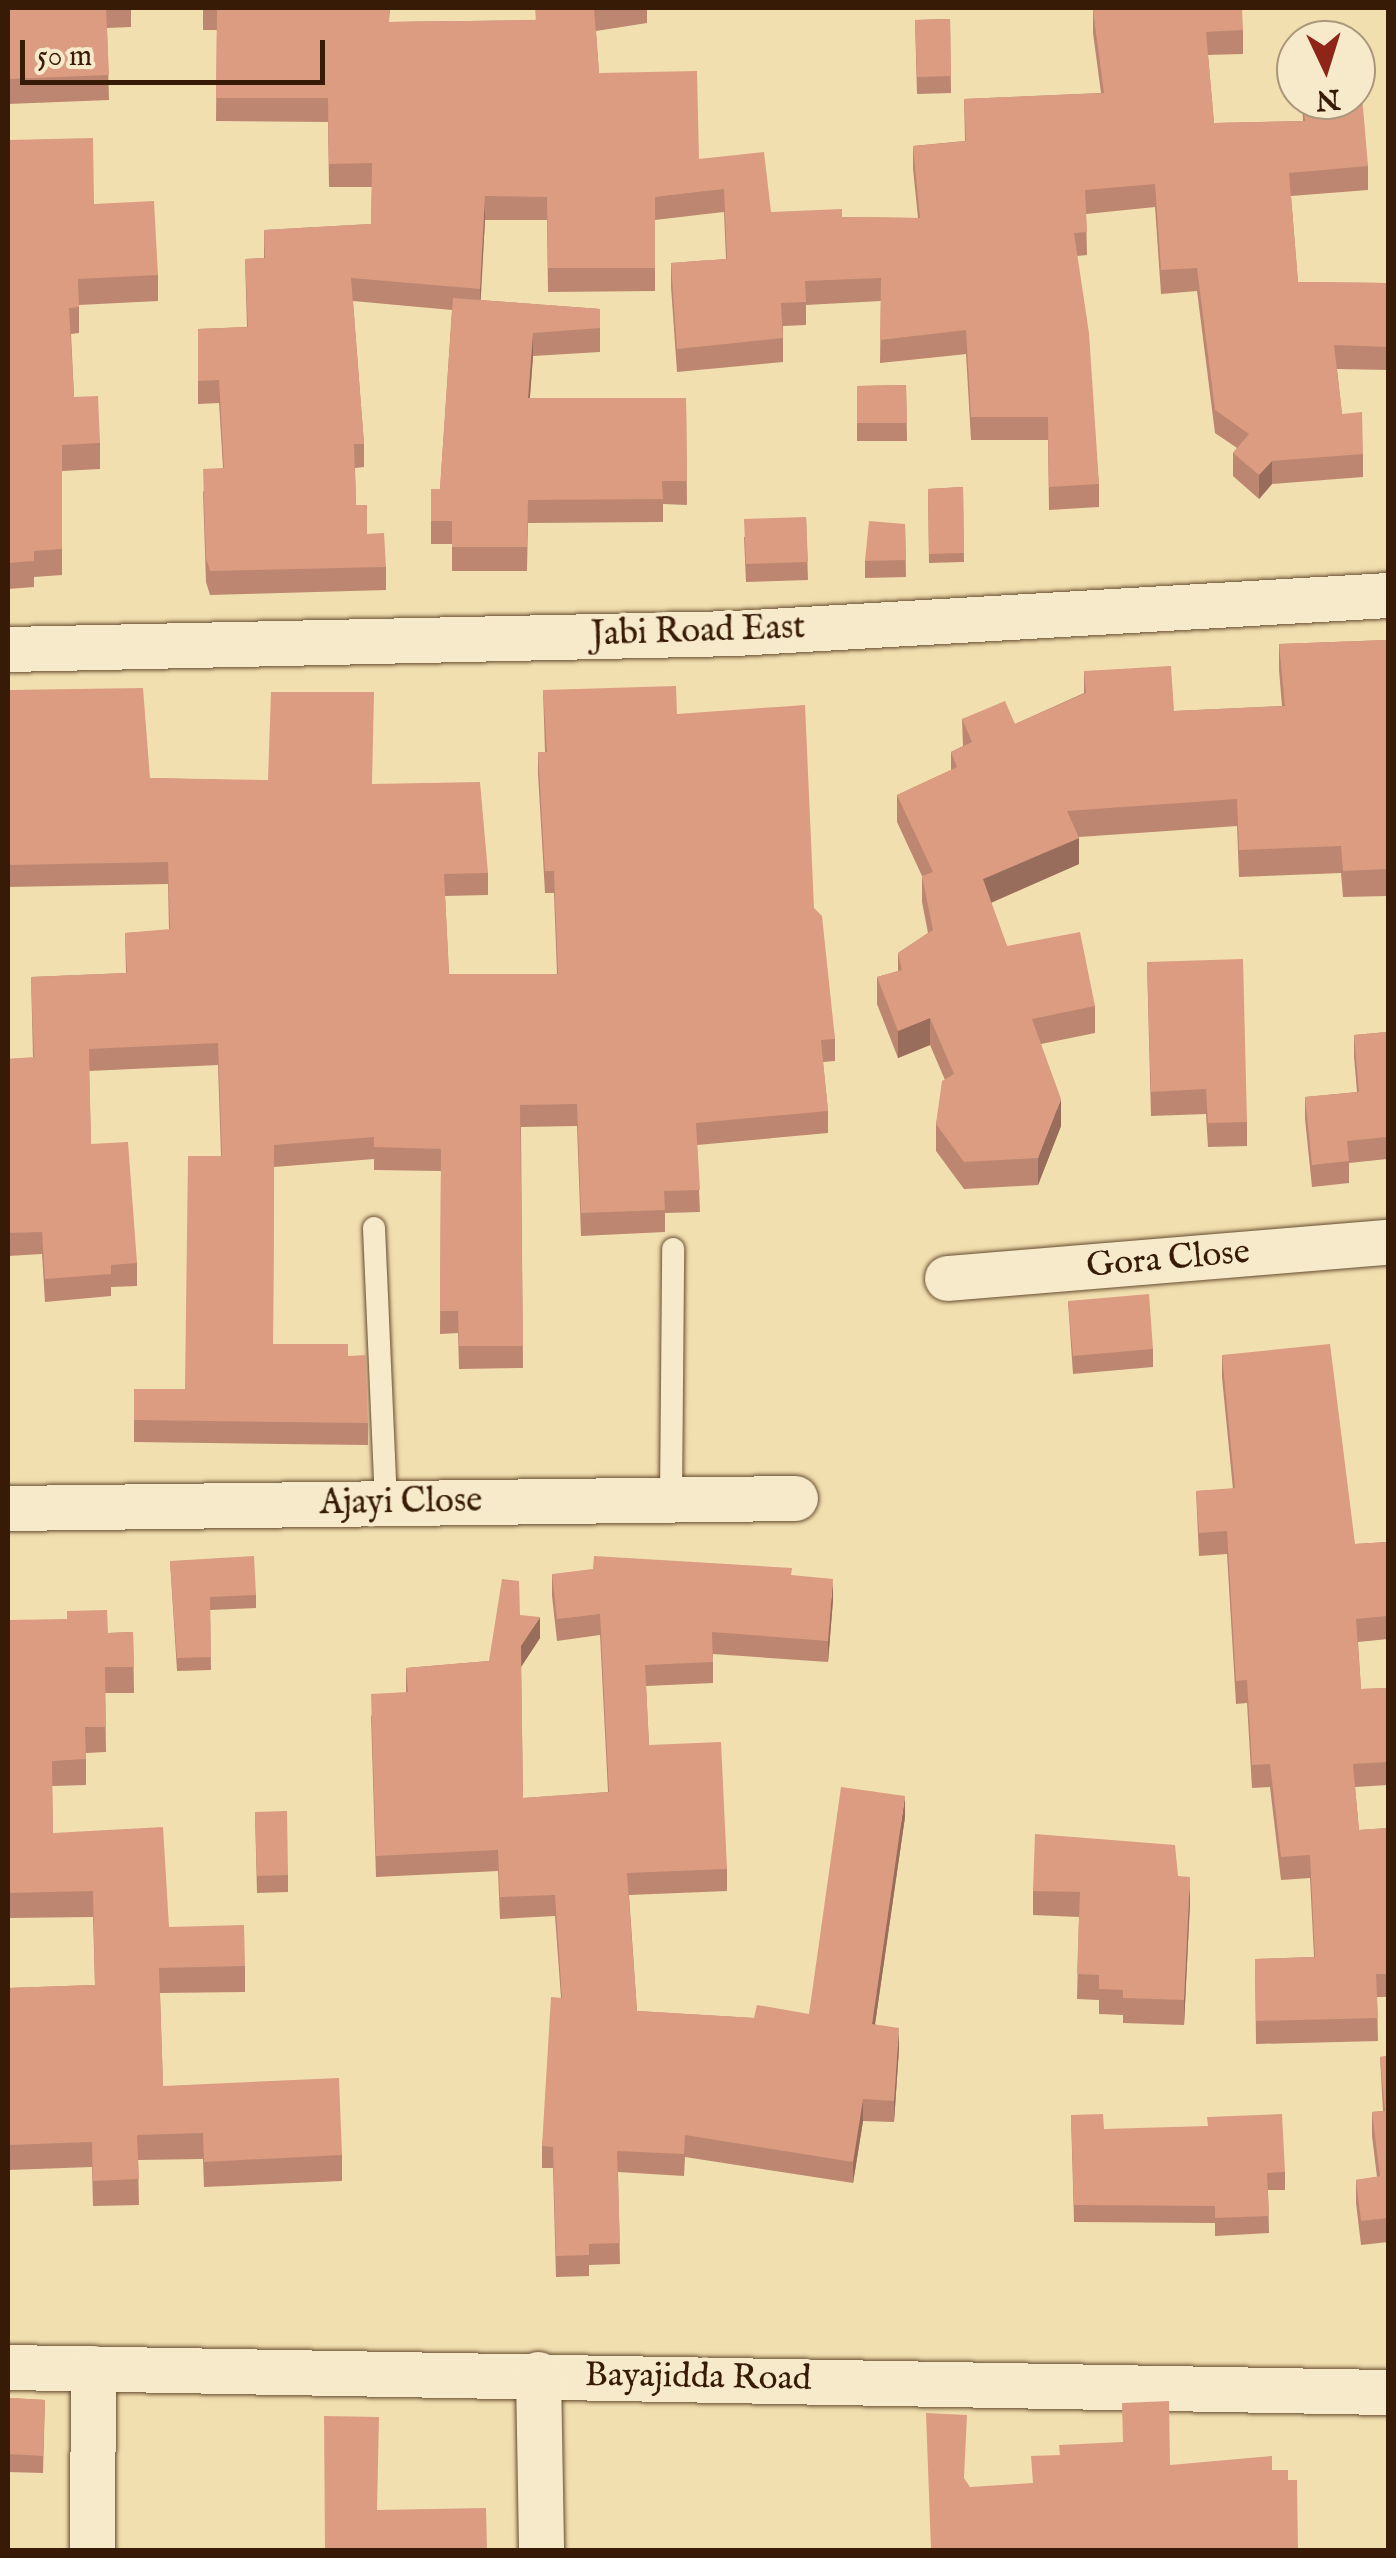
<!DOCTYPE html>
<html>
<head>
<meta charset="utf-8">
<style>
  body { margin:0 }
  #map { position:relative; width:1396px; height:2558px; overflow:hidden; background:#f2dfaf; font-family:"IM FELL English",serif }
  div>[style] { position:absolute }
  .roads { filter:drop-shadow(0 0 2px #664c30) drop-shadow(0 0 2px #664c30) }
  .service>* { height:22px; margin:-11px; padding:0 11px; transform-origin:11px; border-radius:11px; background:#f7eacb }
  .minor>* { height:45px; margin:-22.5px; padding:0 22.5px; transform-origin:22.5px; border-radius:22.5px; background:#f7eacb }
  .wall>* { inset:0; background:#bc8670 }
  .shaded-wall>* { inset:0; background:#996d5b }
  .building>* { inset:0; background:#db9c82 }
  span { translate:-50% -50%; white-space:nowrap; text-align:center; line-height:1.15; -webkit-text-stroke:8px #f7eacb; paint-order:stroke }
  .street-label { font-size:35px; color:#371b06 }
  .frame { position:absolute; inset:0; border:10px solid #371b06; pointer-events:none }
  .north { position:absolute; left:1276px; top:20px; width:100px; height:100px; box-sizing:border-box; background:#f7eacb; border:2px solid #aa977c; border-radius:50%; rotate:176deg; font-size:28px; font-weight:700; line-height:40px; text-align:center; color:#371b06 }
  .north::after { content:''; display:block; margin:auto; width:35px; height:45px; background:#8f2418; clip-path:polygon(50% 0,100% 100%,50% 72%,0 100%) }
  .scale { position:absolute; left:20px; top:40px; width:305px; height:45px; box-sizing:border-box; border:5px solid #371b06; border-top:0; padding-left:12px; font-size:30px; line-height:35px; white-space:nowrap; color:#371b06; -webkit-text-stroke:8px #f7eacb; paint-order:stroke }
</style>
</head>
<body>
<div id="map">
  <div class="roads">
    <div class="service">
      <div style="left:374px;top:1228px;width:275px;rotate:87.5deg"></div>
      <div style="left:671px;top:1499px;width:250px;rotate:-89.5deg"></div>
    </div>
    <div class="minor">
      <div style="left:8px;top:649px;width:727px;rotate:-1.26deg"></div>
      <div style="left:735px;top:633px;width:654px;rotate:-3.33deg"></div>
      <div style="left:947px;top:1278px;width:442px;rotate:-4.7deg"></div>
      <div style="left:8px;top:1508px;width:787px;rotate:-0.73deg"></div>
      <div style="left:8px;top:2367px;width:1380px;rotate:1.04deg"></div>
      <div style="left:538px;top:2374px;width:176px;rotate:89deg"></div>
      <div style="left:92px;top:2550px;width:182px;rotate:-89.7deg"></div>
    </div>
  </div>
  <div class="wall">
    <div style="clip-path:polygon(8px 8px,131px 8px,131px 27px,107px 28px,109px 100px,8px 104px)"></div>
    <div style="clip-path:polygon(203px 8px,390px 8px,389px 22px,535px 20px,551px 8px,647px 8px,647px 23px,596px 31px,599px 73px,699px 159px,771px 212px,842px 217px,918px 218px,913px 169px,913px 146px,965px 141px,964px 99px,1101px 93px,1093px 33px,1093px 10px,1243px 30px,1243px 54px,1208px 55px,1214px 123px,1303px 121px,1302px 100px,1356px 100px,1368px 166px,1368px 190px,1291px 196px,1298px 282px,1388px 283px,1388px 370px,1337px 369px,1342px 414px,1363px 454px,1363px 477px,1272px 484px,1259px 499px,1233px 476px,1233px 453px,1237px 448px,1215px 433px,1197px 291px,1161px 294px,1155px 207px,1086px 214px,1087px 255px,1077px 256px,1099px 484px,1099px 507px,1049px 510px,1048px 440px,971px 440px,966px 354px,880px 363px,881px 301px,806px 305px,806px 325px,783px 326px,783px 362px,677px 372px,671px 287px,671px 263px,726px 259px,724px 212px,655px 220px,655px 291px,548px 292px,547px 220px,485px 220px,480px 300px,600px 309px,600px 352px,533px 356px,530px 398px,686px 398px,687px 505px,663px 504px,663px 522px,528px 523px,527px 571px,452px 571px,452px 544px,431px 544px,431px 521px,440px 489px,452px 310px,353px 301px,364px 444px,364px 467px,355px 468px,356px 505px,367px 534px,386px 567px,386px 590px,210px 595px,206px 582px,203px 492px,223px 468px,219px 403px,198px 404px,198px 329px,247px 327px,245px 259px,264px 258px,264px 230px,371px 224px,372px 187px,329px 187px,328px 122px,216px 121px,217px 30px,203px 30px)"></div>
    <div style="clip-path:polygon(950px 19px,951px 93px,917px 94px,915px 20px)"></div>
    <div style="clip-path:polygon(8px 140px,94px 204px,158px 275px,158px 301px,79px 305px,79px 333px,71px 334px,74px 397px,100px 443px,100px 469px,62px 471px,62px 575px,34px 577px,34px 587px,8px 589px)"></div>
    <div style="clip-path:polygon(906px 385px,907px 441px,857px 441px,857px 386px)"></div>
    <div style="clip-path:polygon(963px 487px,964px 562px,929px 563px,928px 489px)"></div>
    <div style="clip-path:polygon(806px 517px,808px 580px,746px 582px,744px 537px)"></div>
    <div style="clip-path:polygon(905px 524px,906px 577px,865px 578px,865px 561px)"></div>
    <div style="clip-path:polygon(1388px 640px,1388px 896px,1343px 897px,1341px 873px,1239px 877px,1237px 826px,1079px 837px,1079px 864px,991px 903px,1007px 946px,1095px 1006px,1095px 1033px,1041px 1044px,1061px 1126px,1038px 1185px,964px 1189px,936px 1151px,936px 1124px,945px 1080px,930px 1045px,898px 1058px,877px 1004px,877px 977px,898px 971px,898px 953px,928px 933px,922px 902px,922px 876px,897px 822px,897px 795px,951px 770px,951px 752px,963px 746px,962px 719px,1015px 724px,1084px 693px,1084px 671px,1174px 711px,1282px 706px,1279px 670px,1279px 644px)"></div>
    <div style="clip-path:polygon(8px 690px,150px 778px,373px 784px,488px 873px,488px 895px,445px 896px,449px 974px,557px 974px,554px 893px,545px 893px,538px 774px,538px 752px,545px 752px,543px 690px,677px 714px,814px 908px,835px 1039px,835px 1061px,823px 1062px,828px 1111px,828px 1133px,697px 1145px,700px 1212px,665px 1213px,665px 1232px,581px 1236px,577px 1126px,521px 1127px,523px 1368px,459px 1369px,458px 1333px,440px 1334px,441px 1171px,374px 1170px,374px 1159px,274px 1167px,273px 1344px,348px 1356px,368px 1423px,368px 1445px,134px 1442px,134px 1389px,185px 1389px,221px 1156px,218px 1065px,89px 1071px,91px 1144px,137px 1263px,137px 1286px,111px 1287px,111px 1296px,45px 1302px,42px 1254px,8px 1256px,8px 1059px,33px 1058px,31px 977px,126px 973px,125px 933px,169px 930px,168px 884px,8px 887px)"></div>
    <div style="clip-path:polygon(1147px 962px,1247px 1122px,1247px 1146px,1208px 1147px,1206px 1114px,1151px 1116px)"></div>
    <div style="clip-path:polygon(1388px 1032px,1388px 1159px,1349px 1163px,1349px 1183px,1312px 1187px,1305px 1119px,1305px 1097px,1357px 1092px,1354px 1057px,1354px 1035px)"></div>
    <div style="clip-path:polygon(1068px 1301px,1153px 1349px,1153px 1367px,1073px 1374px)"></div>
    <div style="clip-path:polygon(1222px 1355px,1355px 1544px,1388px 1542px,1388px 1639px,1358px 1642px,1361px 1689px,1388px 1688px,1388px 1785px,1355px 1787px,1359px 1830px,1388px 1828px,1388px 1997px,1377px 1997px,1378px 2041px,1256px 2044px,1255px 1959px,1314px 1957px,1310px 1878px,1281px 1880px,1270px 1787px,1252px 1788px,1247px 1703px,1236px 1704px,1227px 1554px,1199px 1556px,1196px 1491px,1233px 1489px,1222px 1378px)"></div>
    <div style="clip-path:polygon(170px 1561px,256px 1595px,256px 1608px,210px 1610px,211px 1670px,177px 1671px)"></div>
    <div style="clip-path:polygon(552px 1574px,792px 1575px,833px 1600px,828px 1662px,713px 1654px,713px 1683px,646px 1686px,649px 1745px,727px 1869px,727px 1891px,629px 1895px,637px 2011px,754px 2018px,809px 2014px,905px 1817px,875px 2024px,899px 2049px,894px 2122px,863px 2121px,853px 2183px,685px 2157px,684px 2176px,618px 2172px,620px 2264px,589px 2265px,589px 2276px,556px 2277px,553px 2168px,542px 2168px,542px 2146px,561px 1998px,555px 1916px,500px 1919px,498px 1871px,376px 1877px,371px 1716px,406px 1692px,406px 1668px,489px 1661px,520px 1615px,540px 1638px,521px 1667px,523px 1798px,608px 1792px,600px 1635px,557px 1641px,552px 1596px)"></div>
    <div style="clip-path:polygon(8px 1620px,108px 1633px,133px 1632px,134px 1693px,105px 1693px,106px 1752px,86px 1753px,86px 1785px,52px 1786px,53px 1833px,169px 1927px,245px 1966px,245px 1992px,160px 1993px,163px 2086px,342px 2155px,342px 2181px,204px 2187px,203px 2159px,138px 2160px,139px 2205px,93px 2206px,92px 2167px,8px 2170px,8px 1988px,95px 1985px,93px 1917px,8px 1918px)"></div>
    <div style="clip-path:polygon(255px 1812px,288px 1875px,288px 1892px,257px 1893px)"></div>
    <div style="clip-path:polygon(1178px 1876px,1190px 1902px,1184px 2025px,1123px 2023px,1123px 2015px,1099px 2014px,1099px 2000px,1077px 1999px,1079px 1917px,1033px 1915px,1033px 1891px)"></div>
    <div style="clip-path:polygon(1388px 2056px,1388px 2242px,1361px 2245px,1356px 2203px,1356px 2180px,1377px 2177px,1372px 2136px,1372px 2112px,1383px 2111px,1380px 2057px)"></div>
    <div style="clip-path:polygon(1071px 2115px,1104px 2129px,1285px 2172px,1285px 2190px,1268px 2190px,1269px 2233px,1215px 2236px,1215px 2223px,1074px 2222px)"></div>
    <div style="clip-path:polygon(10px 2398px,45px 2400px,43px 2473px,8px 2472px)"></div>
  </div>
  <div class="shaded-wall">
    <div style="clip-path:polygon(485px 196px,485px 220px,480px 313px,480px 289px)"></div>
    <div style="clip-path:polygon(533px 333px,533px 356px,528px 421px,528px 398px)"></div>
    <div style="clip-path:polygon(1272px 461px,1272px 484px,1259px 499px,1259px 475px)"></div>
    <div style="clip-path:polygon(1079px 838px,1079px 864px,983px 906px,983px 879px)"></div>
    <div style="clip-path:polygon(930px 1018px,930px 1045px,898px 1058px,898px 1031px)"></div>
    <div style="clip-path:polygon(1061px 1099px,1061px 1126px,1038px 1185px,1038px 1158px)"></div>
    <div style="clip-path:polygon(833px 1579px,833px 1600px,828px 1662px,828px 1641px)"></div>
    <div style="clip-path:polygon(540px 1617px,540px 1638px,521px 1667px,521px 1646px)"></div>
    <div style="clip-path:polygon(905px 1796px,905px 1817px,872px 2045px,872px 2024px)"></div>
    <div style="clip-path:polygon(1190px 1877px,1190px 1902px,1184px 2025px,1184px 2000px)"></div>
    <div style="clip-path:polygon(899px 2028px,899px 2049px,894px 2122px,894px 2101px)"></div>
    <div style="clip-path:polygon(863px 2099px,863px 2121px,853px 2183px,853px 2162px)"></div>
  </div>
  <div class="building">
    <div style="clip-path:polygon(8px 8px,106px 8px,109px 75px,8px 79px)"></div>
    <div style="clip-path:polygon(217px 8px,389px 8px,389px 22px,536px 20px,535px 9px,596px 8px,594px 8px,599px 73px,697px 71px,699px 159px,764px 152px,771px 212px,842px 209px,842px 217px,920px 218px,913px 146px,966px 141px,964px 99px,1104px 93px,1093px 10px,1119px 8px,1242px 8px,1243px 30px,1206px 32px,1214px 123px,1305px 121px,1303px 100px,1356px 100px,1356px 85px,1361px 84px,1368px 166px,1289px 173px,1298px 282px,1388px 283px,1388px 347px,1334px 345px,1342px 414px,1362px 412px,1363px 454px,1272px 461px,1259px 475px,1233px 453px,1249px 434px,1215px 410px,1197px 268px,1161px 270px,1155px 184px,1085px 190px,1087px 232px,1074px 233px,1089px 333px,1099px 484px,1049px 487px,1048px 417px,971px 417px,966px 330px,880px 340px,881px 278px,805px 281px,806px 302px,781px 303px,783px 338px,677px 349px,671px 263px,727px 259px,724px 189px,655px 197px,655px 268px,548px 268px,547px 197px,485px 196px,480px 289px,351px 278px,364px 444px,354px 444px,356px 505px,367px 505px,367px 534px,384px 533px,386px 567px,210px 571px,206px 558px,203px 469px,224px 468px,219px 380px,198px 381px,198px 329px,248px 327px,245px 259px,265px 258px,264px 230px,371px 224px,372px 163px,329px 164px,328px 98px,216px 98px)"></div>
    <div style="clip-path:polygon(950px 19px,951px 76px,917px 77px,915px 20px)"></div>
    <div style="clip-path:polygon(93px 138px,94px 204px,154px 201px,158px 275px,78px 279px,79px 307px,69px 308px,74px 397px,98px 396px,100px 443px,62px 445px,62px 549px,34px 551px,34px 561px,8px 563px,8px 140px)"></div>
    <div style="clip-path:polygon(453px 298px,600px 309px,600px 328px,533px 333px,528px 398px,686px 398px,687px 481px,662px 481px,663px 499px,528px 500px,527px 547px,452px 547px,452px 521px,431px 521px,431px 489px,440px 489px)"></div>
    <div style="clip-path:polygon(906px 385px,907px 423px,857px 423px,857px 386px)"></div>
    <div style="clip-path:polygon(963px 487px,964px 553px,929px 554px,928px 489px)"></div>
    <div style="clip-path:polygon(806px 517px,808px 562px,746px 564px,744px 519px)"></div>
    <div style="clip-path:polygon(869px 521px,905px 524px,906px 560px,865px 561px)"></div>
    <div style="clip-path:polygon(1388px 640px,1388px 869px,1343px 871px,1341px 846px,1239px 850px,1237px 799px,1067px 811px,1079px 838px,983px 879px,1007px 946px,1080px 932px,1095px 1006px,1032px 1019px,1061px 1099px,1038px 1158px,964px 1162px,936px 1124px,942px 1081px,954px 1074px,930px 1018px,898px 1031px,877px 977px,902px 970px,898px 953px,933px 930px,922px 876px,933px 872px,897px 795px,957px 767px,951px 752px,972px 742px,962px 719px,1005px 701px,1015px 724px,1086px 693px,1084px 671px,1171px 666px,1174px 711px,1285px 706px,1279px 644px)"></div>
    <div style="clip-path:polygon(676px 686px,677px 714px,805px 705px,814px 908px,822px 916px,835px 1039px,821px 1040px,828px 1111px,696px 1123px,700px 1190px,664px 1191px,665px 1210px,581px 1213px,577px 1104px,520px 1105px,523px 1346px,459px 1346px,458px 1311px,440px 1311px,441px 1149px,374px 1147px,374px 1137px,274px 1145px,273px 1344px,348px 1344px,348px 1356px,366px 1355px,368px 1423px,134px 1420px,134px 1389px,185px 1389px,188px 1156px,222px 1156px,218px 1043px,89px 1049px,91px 1144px,128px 1142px,137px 1263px,111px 1265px,111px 1274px,45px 1279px,42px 1232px,8px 1233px,8px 1059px,34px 1057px,31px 977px,127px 973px,125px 933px,170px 929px,168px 862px,8px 865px,8px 690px,143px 688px,150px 778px,268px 780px,271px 692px,374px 692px,372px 784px,480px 782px,488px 873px,444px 874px,449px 974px,558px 974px,554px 871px,545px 871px,538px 752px,547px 752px,543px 690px)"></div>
    <div style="clip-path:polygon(1243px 959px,1247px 1122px,1208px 1123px,1206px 1089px,1151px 1092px,1147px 962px)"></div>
    <div style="clip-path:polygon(1388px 1032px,1388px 1137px,1347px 1141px,1349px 1161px,1312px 1165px,1305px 1097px,1359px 1092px,1354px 1035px)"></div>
    <div style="clip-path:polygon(1149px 1294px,1153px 1349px,1073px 1356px,1068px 1301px)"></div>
    <div style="clip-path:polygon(1330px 1344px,1355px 1544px,1388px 1542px,1388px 1616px,1356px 1619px,1361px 1689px,1388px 1688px,1388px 1762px,1353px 1764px,1359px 1830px,1388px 1828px,1388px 1974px,1376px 1974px,1378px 2018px,1256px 2021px,1255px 1959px,1315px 1957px,1310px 1855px,1281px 1857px,1270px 1764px,1252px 1765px,1247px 1680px,1236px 1681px,1227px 1531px,1199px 1533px,1196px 1491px,1235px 1488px,1222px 1355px)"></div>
    <div style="clip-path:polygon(254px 1556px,256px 1595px,210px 1597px,211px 1657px,177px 1658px,170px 1561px)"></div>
    <div style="clip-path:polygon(594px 1556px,792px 1568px,791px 1575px,833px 1579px,828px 1641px,712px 1632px,713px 1662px,645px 1665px,649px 1745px,721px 1742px,727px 1869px,627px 1873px,637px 2011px,754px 2018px,757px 2005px,809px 2014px,841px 1787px,905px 1796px,872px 2024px,899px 2028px,894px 2101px,863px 2099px,853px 2162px,685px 2135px,684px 2154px,617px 2151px,620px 2243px,589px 2244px,589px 2255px,556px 2256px,553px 2147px,542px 2146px,551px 1997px,562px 1998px,555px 1895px,500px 1897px,498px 1850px,376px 1856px,371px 1694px,408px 1692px,406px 1668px,489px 1661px,502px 1579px,519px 1581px,520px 1615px,540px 1617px,521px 1646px,523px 1798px,609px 1792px,600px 1614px,557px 1619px,552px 1574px,593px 1569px)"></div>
    <div style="clip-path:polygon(107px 1610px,108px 1633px,133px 1632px,134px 1667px,105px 1667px,106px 1727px,85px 1727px,86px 1759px,52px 1761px,53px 1833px,163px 1827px,169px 1927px,244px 1925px,245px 1966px,159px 1968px,163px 2086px,339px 2078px,342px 2155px,204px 2162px,203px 2133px,137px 2135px,139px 2179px,93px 2181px,92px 2142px,8px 2145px,8px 1988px,95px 1985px,93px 1891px,8px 1893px,8px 1620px,67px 1619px,67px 1611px)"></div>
    <div style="clip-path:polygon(287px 1811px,288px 1875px,257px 1876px,255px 1812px)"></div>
    <div style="clip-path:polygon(1035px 1834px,1175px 1845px,1178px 1876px,1190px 1877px,1184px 2000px,1123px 1998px,1123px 1990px,1099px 1989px,1099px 1975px,1077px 1974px,1080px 1892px,1033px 1891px)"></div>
    <div style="clip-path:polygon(1388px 2056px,1388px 2218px,1361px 2221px,1356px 2180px,1380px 2176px,1372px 2112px,1385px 2111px,1380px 2057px)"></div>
    <div style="clip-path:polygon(1103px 2114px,1104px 2129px,1208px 2126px,1207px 2117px,1282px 2114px,1285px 2172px,1267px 2173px,1269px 2216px,1215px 2218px,1215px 2206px,1074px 2205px,1071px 2115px)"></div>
    <div style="clip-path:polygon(10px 2398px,45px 2400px,43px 2456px,8px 2454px)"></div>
    <div style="clip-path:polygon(1169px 2401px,1170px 2465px,1272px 2456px,1272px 2470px,1288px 2470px,1288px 2480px,1297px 2480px,1298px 2550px,931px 2550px,926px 2413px,967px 2415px,964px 2478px,970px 2487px,1033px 2483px,1031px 2456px,1060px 2455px,1059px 2445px,1123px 2442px,1122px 2403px)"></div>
    <div style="clip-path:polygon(324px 2416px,379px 2417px,377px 2510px,486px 2508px,487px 2550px,325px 2550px)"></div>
  </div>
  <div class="street-label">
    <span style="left:698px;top:632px;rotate:-2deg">Jabi Road East</span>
    <span style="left:1168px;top:1260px;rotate:-5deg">Gora Close</span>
    <span style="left:401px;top:1503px;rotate:-1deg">Ajayi Close</span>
    <span style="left:698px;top:2378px;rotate:1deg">Bayajidda Road</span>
  </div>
  <div class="frame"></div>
  <div class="north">N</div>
  <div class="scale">50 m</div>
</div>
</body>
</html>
